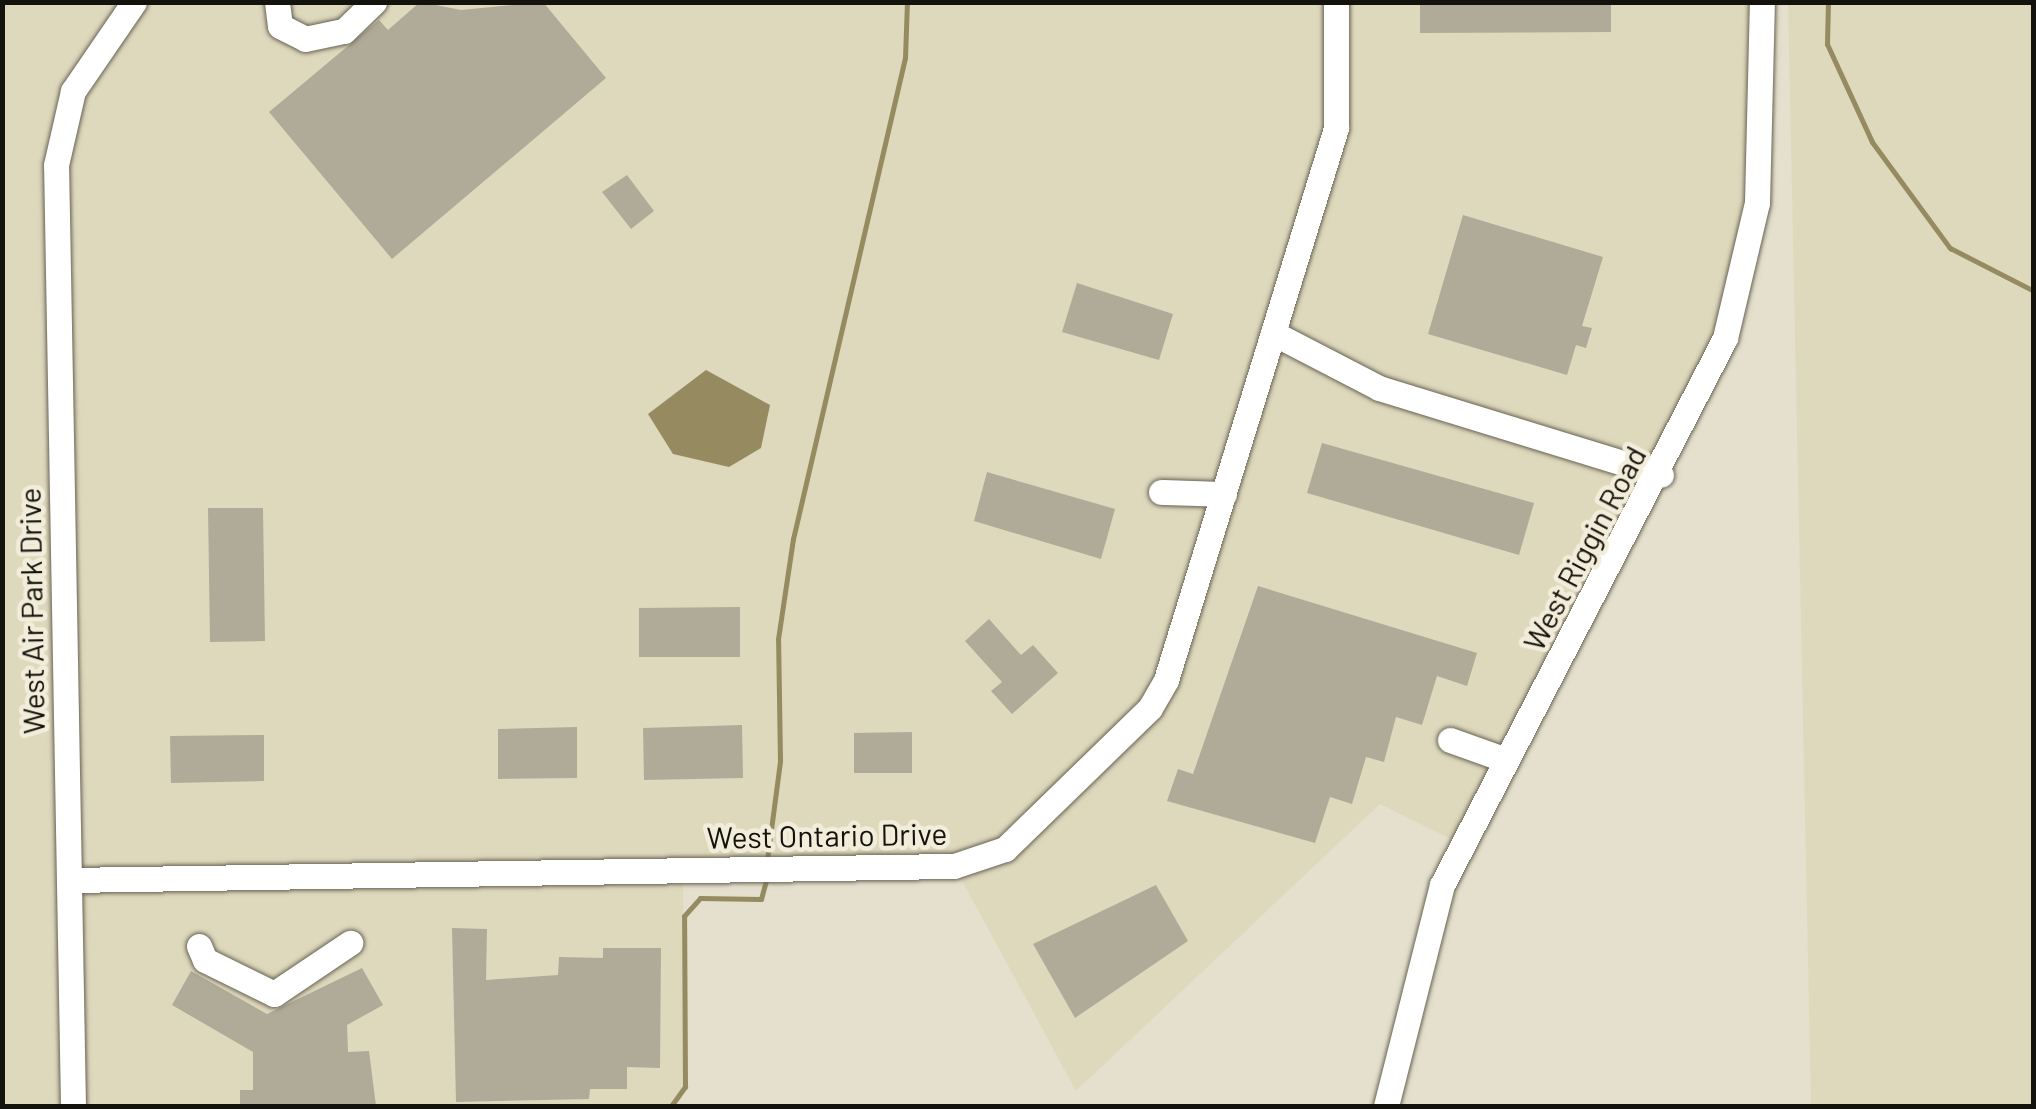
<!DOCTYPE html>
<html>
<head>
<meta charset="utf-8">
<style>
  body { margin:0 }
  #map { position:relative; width:2036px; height:1109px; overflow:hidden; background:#e4e0cd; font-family:Barlow,sans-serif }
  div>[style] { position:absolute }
  .built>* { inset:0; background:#ded8bd }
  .water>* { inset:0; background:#958a60 }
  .stream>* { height:5px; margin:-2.5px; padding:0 2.5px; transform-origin:2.5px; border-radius:2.5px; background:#958a60 }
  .building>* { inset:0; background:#afab98 }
  .roads { filter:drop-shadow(0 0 2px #686353) drop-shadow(0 0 2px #686353) }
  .minor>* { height:25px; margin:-12.5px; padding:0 12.5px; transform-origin:12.5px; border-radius:12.5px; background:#fff }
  span { translate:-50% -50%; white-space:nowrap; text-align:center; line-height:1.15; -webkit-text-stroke:9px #f2edda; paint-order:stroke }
  .street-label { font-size:30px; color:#14120c }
  .frame { position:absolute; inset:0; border:5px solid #14120c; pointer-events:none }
</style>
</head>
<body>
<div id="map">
  <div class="built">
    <div style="clip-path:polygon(2px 3px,1754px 3px,1757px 203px,1725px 338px,1461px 844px,1380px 804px,1076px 1091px,954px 866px,683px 872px,685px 1087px,671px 1106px,3px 1106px)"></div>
    <div style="clip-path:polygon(1788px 3px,2033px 3px,2033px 1106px,1811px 1106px)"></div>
  </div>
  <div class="water">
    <div style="clip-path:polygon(706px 370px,770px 405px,761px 448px,729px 467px,673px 454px,648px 414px)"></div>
  </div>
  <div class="stream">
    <div style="left:1828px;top:2px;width:42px;rotate:91.4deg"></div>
    <div style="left:1827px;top:44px;width:108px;rotate:65.3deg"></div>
    <div style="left:1872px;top:142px;width:132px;rotate:53.7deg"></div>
    <div style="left:1950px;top:248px;width:94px;rotate:27.1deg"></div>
    <div style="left:767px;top:860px;width:100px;rotate:-82.5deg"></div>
    <div style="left:780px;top:761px;width:122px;rotate:-90.9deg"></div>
    <div style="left:778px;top:639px;width:101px;rotate:-81.5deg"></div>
    <div style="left:793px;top:539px;width:494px;rotate:-76.9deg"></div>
    <div style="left:905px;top:58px;width:56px;rotate:-88deg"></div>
    <div style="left:671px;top:1106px;width:24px;rotate:-54deg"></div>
    <div style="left:685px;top:1087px;width:171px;rotate:-90.3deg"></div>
    <div style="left:684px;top:916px;width:24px;rotate:-48deg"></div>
    <div style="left:700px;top:898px;width:61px;rotate:0.9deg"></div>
    <div style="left:761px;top:899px;width:24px;rotate:-75deg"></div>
  </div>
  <div class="building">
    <div style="clip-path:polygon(420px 2px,461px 10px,543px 2px,606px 78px,392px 259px,269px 112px,379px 20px,388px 30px)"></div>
    <div style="clip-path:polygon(1420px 2px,1611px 2px,1611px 32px,1420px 33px)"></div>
    <div style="clip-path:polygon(627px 175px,654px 211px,631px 229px,602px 192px)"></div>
    <div style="clip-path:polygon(1463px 215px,1603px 257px,1582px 326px,1592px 328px,1586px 348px,1576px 345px,1567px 375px,1428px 334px)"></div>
    <div style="clip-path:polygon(1077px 283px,1173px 314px,1159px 360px,1062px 332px)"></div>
    <div style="clip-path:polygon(1322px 443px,1534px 503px,1519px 555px,1307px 493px)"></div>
    <div style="clip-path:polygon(987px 472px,1115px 509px,1101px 559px,974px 521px)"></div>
    <div style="clip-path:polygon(208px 508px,263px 508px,265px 641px,210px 642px)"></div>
    <div style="clip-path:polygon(1258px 586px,1477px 653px,1467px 686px,1437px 676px,1422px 725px,1396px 717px,1384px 762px,1366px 757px,1352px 804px,1330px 797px,1315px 843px,1167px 801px,1178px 769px,1193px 774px)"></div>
    <div style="clip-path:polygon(740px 607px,740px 657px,639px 657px,639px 608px)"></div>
    <div style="clip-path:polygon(989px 619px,1021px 655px,1033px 645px,1058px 673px,1012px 714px,991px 691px,1002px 682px,965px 641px)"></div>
    <div style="clip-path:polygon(742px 725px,743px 778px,644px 780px,643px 728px)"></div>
    <div style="clip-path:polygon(577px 727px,577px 778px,498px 779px,498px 729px)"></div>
    <div style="clip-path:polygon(912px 732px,912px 773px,854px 773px,854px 733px)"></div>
    <div style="clip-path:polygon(264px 735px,264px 781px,171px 783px,170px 736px)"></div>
    <div style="clip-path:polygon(1156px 885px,1188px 941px,1075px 1018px,1033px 944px)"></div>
    <div style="clip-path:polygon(452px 928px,487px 929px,486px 980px,558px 975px,559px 957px,603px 958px,603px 948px,661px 948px,660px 1068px,627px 1067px,627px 1089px,590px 1089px,589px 1099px,456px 1102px)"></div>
    <div style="clip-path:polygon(362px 968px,383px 1005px,347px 1025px,348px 1052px,369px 1051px,376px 1106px,240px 1106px,240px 1090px,253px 1090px,253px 1052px,172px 1005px,191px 971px,267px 1014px)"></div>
  </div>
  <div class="roads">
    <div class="minor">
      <div style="left:277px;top:2px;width:24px;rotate:83deg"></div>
      <div style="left:280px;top:26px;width:28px;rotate:27deg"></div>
      <div style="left:305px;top:39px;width:40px;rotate:-12deg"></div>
      <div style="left:344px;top:31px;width:42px;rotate:-44deg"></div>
      <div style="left:1273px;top:333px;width:119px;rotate:27.4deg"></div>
      <div style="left:1379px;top:388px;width:295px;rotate:17.1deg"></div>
      <div style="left:1161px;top:492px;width:63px;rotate:1.8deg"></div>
      <div style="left:1450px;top:740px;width:59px;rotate:19.7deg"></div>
      <div style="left:69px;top:880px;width:885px;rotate:-0.91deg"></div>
      <div style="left:954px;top:866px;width:54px;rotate:-18.4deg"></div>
      <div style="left:1005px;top:849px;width:202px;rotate:-44.2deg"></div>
      <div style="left:1150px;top:708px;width:32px;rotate:-60deg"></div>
      <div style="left:1166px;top:680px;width:578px;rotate:-72.88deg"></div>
      <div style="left:1336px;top:128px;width:126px;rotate:-90deg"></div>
      <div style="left:199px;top:946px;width:15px;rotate:67deg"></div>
      <div style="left:205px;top:960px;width:77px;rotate:26.2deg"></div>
      <div style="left:274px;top:994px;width:92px;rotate:-33.9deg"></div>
      <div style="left:73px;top:1106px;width:941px;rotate:-91.03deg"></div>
      <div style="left:56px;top:165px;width:76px;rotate:-77.1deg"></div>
      <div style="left:73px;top:91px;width:108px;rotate:-55.6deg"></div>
      <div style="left:1386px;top:1106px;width:228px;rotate:-75.8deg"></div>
      <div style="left:1442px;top:885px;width:616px;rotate:-62.64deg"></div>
      <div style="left:1725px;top:338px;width:139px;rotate:-76.7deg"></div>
      <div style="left:1757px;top:203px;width:201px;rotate:-88.6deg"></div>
    </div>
  </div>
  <div class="street-label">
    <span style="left:1584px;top:548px;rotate:-62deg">West Riggin Road</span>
    <span style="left:31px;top:611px;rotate:-91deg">West Air Park Drive</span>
    <span style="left:827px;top:835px;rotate:-1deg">West Ontario Drive</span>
  </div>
  <div class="frame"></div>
</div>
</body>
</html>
